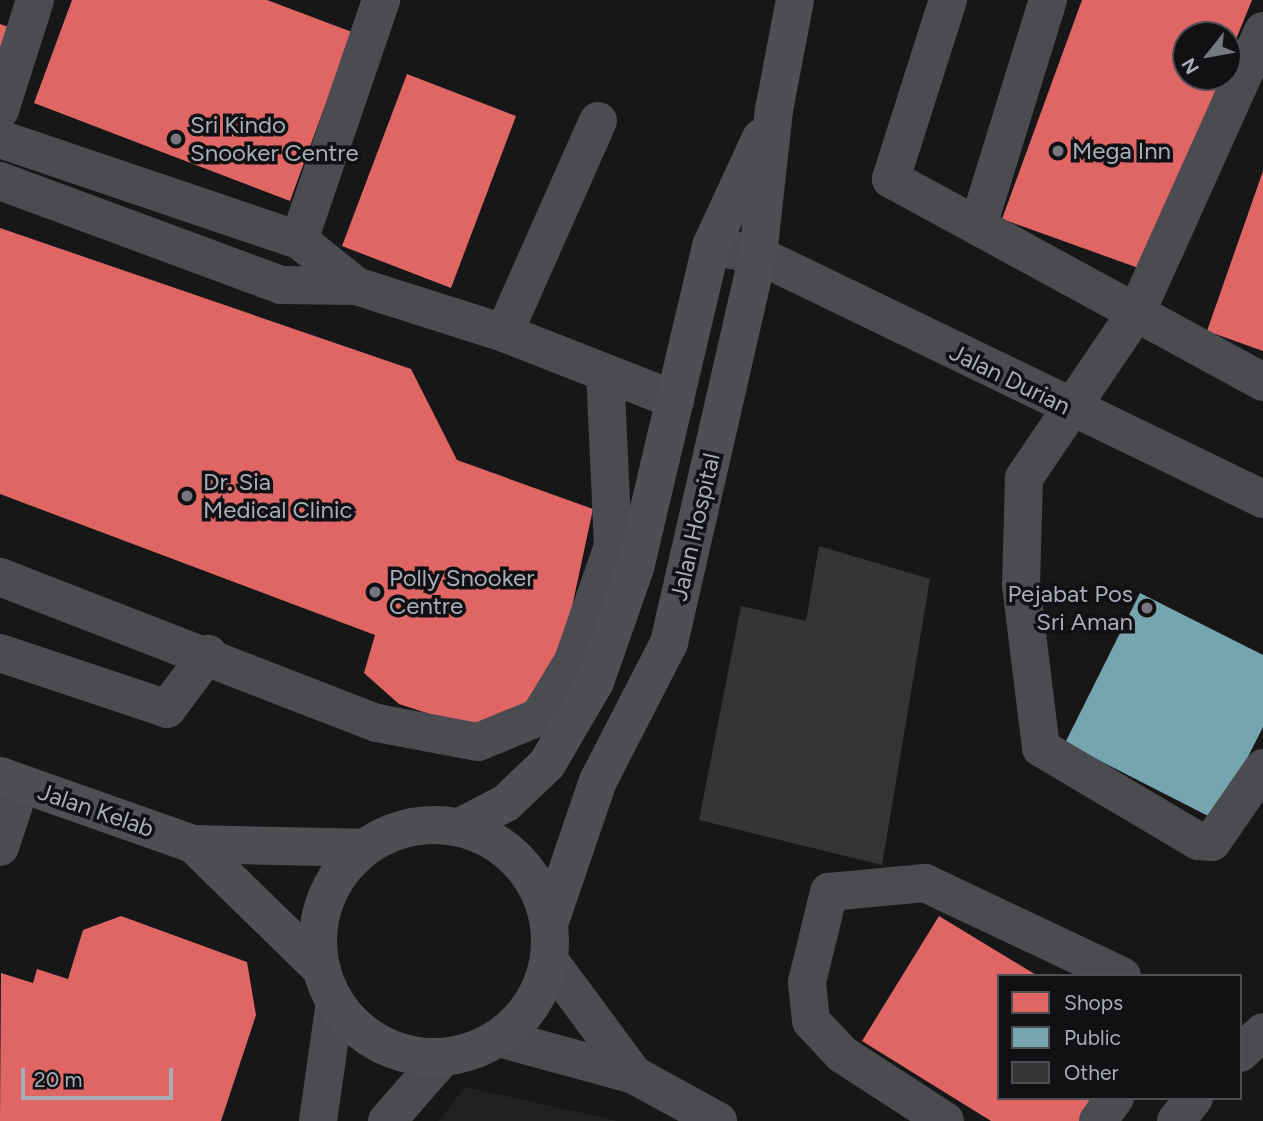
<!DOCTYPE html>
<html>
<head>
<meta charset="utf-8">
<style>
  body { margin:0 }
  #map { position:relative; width:1263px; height:1121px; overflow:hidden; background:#171717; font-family:Figtree,sans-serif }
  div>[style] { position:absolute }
  .built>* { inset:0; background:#212123 }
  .shops>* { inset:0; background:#e06666 }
  .public>* { inset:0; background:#76a5af }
  .building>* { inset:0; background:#353536 }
  .minor>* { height:38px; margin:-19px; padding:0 19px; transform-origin:19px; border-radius:19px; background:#4b4c50 }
  .major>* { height:38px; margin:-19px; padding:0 19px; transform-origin:19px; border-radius:19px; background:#4d4f52 }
  .major>.ring { margin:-19px; padding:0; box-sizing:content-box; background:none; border:38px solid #4d4f52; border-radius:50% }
  .dots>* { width:19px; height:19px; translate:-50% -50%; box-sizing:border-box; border:4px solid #111113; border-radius:50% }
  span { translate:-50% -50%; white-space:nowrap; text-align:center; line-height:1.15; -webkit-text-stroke:7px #111113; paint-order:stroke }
  .poi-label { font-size:24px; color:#a8adb8 }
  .left { translate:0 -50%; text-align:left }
  .right { translate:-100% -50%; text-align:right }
  .street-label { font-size:24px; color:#a8adb8 }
  .legend { position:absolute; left:997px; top:974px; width:245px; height:126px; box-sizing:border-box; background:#111113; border:2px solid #4d4f55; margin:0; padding:9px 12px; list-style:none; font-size:21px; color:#a8adb8 }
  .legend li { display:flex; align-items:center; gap:14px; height:35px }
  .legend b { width:35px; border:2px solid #4d4f55 }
  .north { position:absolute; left:1172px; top:21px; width:70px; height:70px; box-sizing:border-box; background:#111113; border:2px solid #4d4f55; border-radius:50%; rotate:239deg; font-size:19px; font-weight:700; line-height:28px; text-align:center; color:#a8adb8 }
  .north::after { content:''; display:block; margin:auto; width:24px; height:32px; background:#757880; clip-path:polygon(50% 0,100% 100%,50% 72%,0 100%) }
  .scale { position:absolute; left:21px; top:1068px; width:152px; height:32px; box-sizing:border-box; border:4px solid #a8adb8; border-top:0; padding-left:9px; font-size:21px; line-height:24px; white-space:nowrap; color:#a8adb8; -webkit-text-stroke:5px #111113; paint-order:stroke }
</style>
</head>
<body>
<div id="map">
  <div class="built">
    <div style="clip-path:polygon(465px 1087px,618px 1121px,439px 1121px)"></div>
  </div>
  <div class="shops">
    <div style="clip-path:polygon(72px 0,267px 0,352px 32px,290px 201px,34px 103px)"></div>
    <div style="clip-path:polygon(1082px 0,1252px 0,1228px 59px,1228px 35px,1186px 35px,1186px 77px,1221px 77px,1144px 270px,1002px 219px)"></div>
    <div style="clip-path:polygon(0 24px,11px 28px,0 57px)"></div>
    <div style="clip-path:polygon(407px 74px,516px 116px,451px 288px,342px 246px)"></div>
    <div style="clip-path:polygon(1263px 171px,1263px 351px,1207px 331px)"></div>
    <div style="clip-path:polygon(0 228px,411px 369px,457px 460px,593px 509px,561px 658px,533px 711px,473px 728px,399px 704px,364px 673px,375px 635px,0 494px)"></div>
    <div style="clip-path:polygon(121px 916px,247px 962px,256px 1015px,221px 1121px,0 1121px,1px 973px,33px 983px,37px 969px,68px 979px,83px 930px)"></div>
    <div style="clip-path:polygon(939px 916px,1038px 976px,999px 976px,999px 1098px,1100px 1098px,1085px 1121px,991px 1121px,862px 1041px)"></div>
  </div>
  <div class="public">
    <div style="clip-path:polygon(1140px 593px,1263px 655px,1263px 727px,1216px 820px,1065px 743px)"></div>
  </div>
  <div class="building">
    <div style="clip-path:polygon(819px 546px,930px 579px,882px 865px,699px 820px,741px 606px,806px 621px)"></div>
  </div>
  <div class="minor">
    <div style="left:948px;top:0;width:188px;rotate:107.7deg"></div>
    <div style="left:891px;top:179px;width:424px;rotate:28.6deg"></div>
    <div style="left:1263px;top:31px;width:307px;rotate:114.2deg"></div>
    <div style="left:1137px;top:311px;width:202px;rotate:124.1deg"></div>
    <div style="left:1024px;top:478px;width:107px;rotate:91.6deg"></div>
    <div style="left:1021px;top:585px;width:164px;rotate:83deg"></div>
    <div style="left:1041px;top:748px;width:182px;rotate:30.6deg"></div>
    <div style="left:1198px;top:841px;width:14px;rotate:4deg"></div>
    <div style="left:1212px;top:842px;width:90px;rotate:-55.4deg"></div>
    <div style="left:0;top:110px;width:115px;rotate:-72.3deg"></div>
    <div style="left:0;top:139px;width:316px;rotate:18.7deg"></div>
    <div style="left:299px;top:240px;width:73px;rotate:38.9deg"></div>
    <div style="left:0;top:181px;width:300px;rotate:20.3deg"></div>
    <div style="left:281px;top:285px;width:75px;rotate:0.8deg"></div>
    <div style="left:356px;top:286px;width:155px;rotate:17.6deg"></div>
    <div style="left:504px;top:333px;width:184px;rotate:21.4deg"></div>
    <div style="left:978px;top:226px;width:237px;rotate:-72.8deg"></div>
    <div style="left:299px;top:240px;width:254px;rotate:-71.1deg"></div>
    <div style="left:711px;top:246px;width:48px;rotate:10.8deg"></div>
    <div style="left:758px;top:255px;width:561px;rotate:25.79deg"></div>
    <div style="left:504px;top:333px;width:232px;rotate:-66.1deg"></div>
    <div style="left:0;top:577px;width:404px;rotate:21.2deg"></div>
    <div style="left:377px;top:723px;width:103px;rotate:10.7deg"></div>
    <div style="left:478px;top:742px;width:66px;rotate:-22.3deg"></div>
    <div style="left:539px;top:717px;width:66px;rotate:-58.7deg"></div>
    <div style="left:573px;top:661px;width:122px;rotate:-70.8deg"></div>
    <div style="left:613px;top:546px;width:173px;rotate:-92.6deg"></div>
    <div style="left:0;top:653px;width:176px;rotate:18.5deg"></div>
    <div style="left:167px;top:709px;width:69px;rotate:-53.3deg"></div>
    <div style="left:0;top:847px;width:66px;rotate:-71.6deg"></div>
    <div style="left:549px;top:960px;width:143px;rotate:53.5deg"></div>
    <div style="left:499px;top:1038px;width:140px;rotate:15.3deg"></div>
    <div style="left:634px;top:1075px;width:96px;rotate:28.7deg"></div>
    <div style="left:1240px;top:1053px;width:31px;rotate:-42deg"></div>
    <div style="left:318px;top:1121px;width:121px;rotate:-81.9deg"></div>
    <div style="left:387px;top:1121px;width:85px;rotate:-48.8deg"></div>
    <div style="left:945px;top:1121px;width:123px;rotate:-147deg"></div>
    <div style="left:842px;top:1054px;width:45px;rotate:-133.2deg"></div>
    <div style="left:811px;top:1021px;width:39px;rotate:-96deg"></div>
    <div style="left:807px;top:982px;width:93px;rotate:-76.3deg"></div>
    <div style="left:829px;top:892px;width:96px;rotate:-5.4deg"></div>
    <div style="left:925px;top:883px;width:218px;rotate:25.3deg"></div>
    <div style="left:1098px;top:1121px;width:29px;rotate:-54deg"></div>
    <div style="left:1176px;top:1121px;width:29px;rotate:-52deg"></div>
  </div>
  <div class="major">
    <div style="left:0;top:776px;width:205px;rotate:19.4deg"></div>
    <div style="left:193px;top:844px;width:170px;rotate:1.3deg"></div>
    <div class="ring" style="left:318px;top:825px;width:194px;height:194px"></div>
    <div style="left:460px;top:827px;width:52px;rotate:-27.6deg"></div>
    <div style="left:506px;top:803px;width:57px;rotate:-43.6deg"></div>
    <div style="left:547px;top:764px;width:95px;rotate:-59.7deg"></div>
    <div style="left:595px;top:682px;width:121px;rotate:-70.7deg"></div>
    <div style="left:635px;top:568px;width:331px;rotate:-76.7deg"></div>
    <div style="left:711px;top:246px;width:119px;rotate:-65.2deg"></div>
    <div style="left:193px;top:844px;width:180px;rotate:44.3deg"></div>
    <div style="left:549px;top:924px;width:151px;rotate:-71.1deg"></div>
    <div style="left:598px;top:781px;width:155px;rotate:-62.8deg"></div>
    <div style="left:669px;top:643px;width:398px;rotate:-77.1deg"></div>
    <div style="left:758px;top:255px;width:146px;rotate:-83.7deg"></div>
    <div style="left:774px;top:110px;width:112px;rotate:-79.2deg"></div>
  </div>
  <div class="dots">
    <div style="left:176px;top:139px;background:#757880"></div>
    <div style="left:1058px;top:151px;background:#757880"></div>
    <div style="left:187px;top:496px;background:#757880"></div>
    <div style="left:375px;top:592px;background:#757880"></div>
    <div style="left:1147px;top:608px;background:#757880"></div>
  </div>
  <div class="poi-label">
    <span class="left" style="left:190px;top:139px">Sri Kindo<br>Snooker Centre</span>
    <span class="left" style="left:1072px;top:151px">Mega Inn</span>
    <span class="left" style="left:203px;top:496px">Dr. Sia<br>Medical Clinic</span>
    <span class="left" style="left:389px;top:592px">Polly Snooker<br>Centre</span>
    <span class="right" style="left:1133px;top:608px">Pejabat Pos<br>Sri Aman</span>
  </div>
  <div class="street-label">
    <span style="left:1010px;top:379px;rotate:26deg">Jalan Durian</span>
    <span style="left:695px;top:527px;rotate:-77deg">Jalan Hospital</span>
    <span style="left:96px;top:810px;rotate:19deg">Jalan Kelab</span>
  </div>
  <ul class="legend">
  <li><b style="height:19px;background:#e06666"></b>Shops</li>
  <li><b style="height:19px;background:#76a5af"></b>Public</li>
  <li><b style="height:19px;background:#353536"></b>Other</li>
  </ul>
  <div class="north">N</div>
  <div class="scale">20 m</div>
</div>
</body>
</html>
